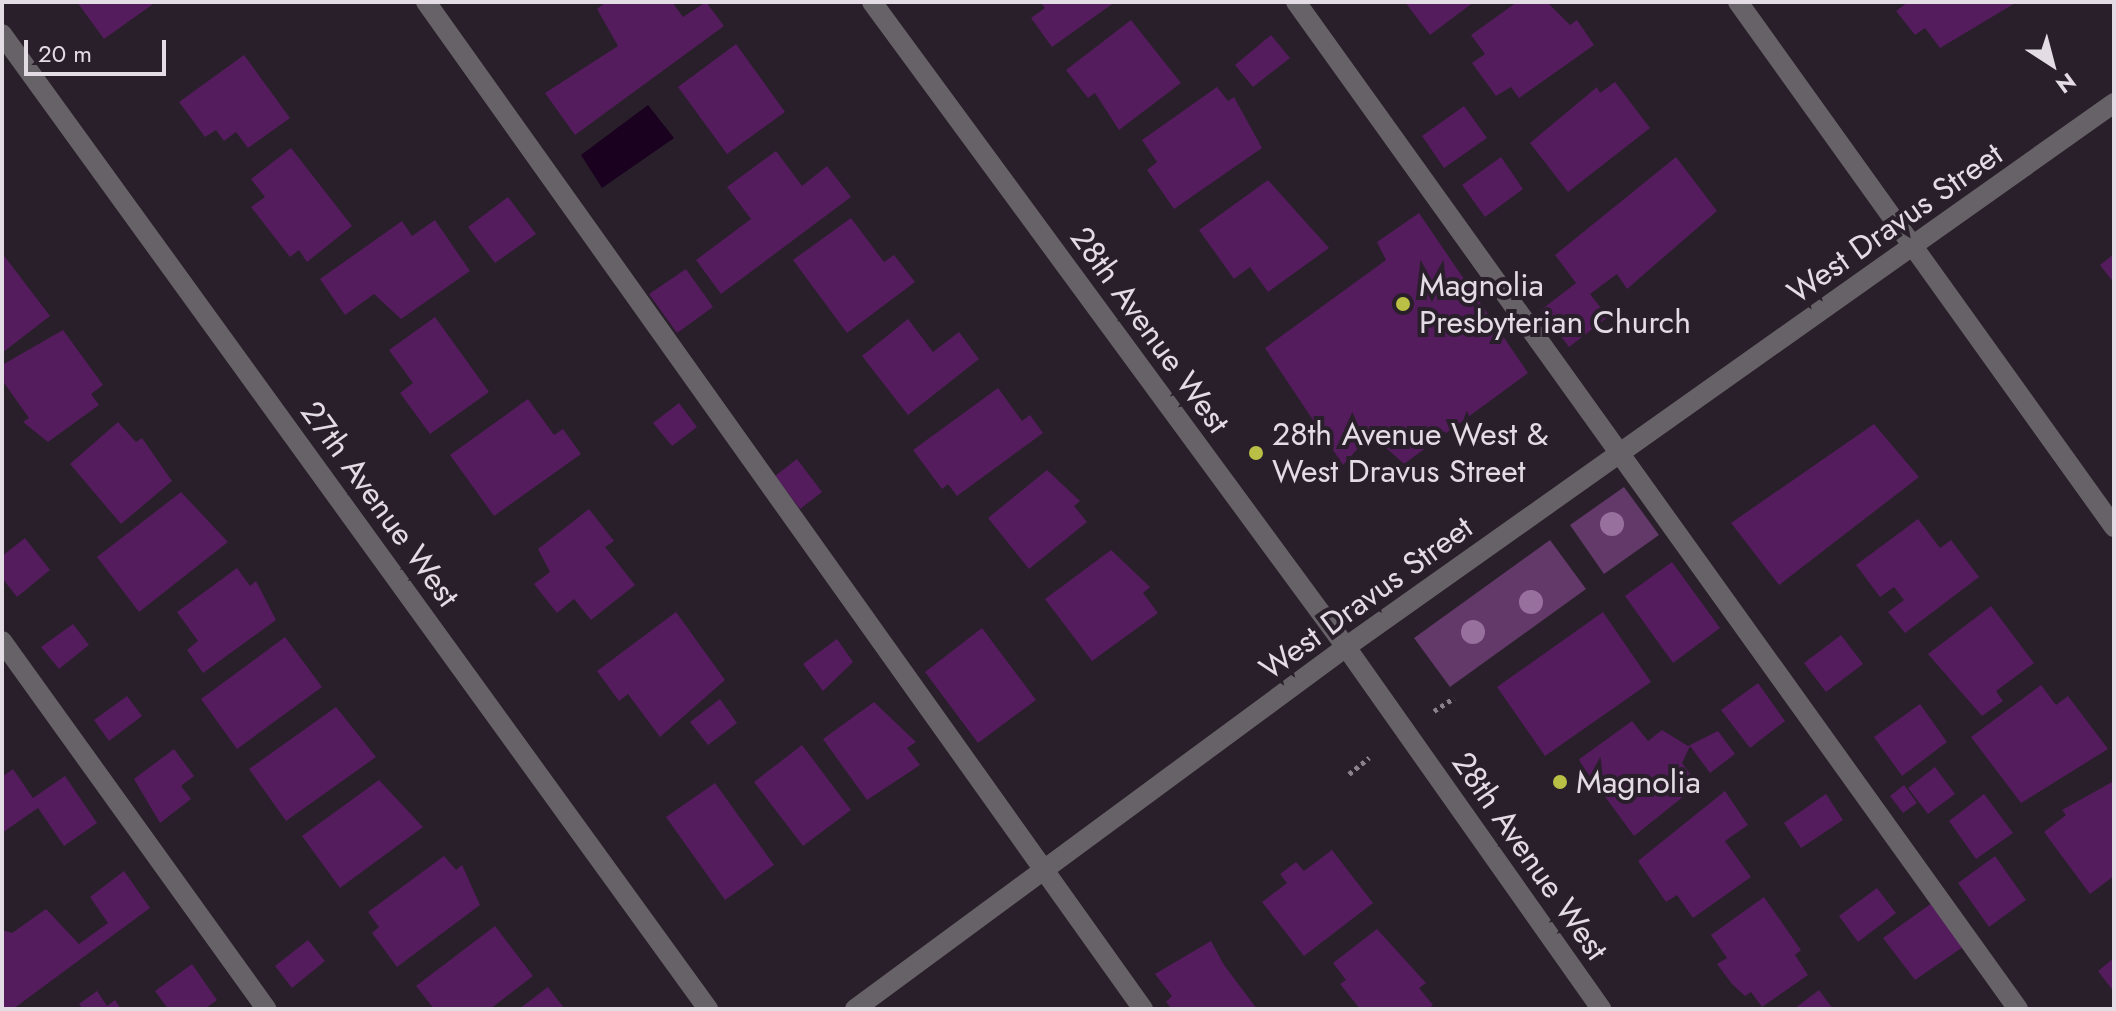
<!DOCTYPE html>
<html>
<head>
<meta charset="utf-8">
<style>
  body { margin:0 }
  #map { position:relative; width:2116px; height:1011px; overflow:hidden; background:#291f2a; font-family:Jost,sans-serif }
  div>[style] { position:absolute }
  .green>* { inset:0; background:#623968 }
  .water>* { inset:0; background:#1a011f }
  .building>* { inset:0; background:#541c5d }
  .path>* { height:5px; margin-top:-2.5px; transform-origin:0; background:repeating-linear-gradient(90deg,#8a828b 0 4px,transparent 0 8px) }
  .service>* { height:20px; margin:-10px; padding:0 10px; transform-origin:10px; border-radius:10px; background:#676268 }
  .minor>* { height:20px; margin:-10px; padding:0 10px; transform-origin:10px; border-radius:10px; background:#676268 }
  .tertiary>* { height:20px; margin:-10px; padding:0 10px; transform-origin:10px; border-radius:10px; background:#676268 }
  .trees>* { width:24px; height:24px; margin:-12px; border-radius:50%; background:#98709d }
  .dots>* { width:22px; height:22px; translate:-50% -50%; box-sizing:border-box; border:4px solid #291f2a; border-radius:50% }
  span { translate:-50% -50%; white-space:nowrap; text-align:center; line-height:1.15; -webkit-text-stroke:8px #291f2a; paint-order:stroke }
  .street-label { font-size:32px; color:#e3dce4 }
  .poi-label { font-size:32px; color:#e3dce4 }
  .left { translate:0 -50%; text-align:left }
  .frame { position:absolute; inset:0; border:4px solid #e3dce4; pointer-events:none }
  .north { position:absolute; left:2012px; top:24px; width:80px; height:80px; -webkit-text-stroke:6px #291f2a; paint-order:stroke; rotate:144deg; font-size:22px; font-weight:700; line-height:32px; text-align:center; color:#e3dce4 }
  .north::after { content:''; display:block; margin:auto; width:28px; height:36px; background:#e3dce4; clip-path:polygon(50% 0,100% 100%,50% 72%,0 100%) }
  .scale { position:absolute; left:24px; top:40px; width:142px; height:36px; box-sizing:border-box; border:4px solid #e3dce4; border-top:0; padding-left:10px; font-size:24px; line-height:28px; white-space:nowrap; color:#e3dce4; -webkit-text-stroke:6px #291f2a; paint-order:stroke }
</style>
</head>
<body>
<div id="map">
  <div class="green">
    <div style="clip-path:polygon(1624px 487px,1659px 535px,1604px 574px,1570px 525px)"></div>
    <div style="clip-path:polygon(1550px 540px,1586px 589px,1450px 687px,1414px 638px)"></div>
  </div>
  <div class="water">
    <div style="clip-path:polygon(648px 105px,674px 138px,602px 188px,581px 155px)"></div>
  </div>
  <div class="building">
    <div style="clip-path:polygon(77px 2px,156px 2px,104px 39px)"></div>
    <div style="clip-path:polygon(606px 2px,672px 2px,683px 17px,706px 2px,724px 26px,575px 135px,545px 93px,618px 46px,597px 9px)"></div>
    <div style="clip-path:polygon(1040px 2px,1115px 2px,1052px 47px,1031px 18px,1045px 8px)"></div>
    <div style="clip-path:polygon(1405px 2px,1474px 2px,1430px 35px)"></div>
    <div style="clip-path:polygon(1517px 2px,1547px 2px,1570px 25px,1577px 20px,1594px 45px,1519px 98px,1511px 87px,1496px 96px,1472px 63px,1485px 54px,1471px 35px)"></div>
    <div style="clip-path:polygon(1908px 2px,2017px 2px,1940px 48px,1925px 28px,1915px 35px,1896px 11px)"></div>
    <div style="clip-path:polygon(1131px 20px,1181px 83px,1119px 130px,1095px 93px,1088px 98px,1066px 70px)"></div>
    <div style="clip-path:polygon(1271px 35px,1290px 58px,1253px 87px,1235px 65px)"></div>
    <div style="clip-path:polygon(736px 44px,785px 112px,727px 154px,678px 87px)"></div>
    <div style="clip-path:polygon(244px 55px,290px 118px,248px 148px,236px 132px,224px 141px,216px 130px,205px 137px,179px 102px)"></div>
    <div style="clip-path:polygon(1615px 82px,1650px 128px,1568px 192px,1530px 143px,1597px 87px,1600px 93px)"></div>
    <div style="clip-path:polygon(1217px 87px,1228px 101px,1234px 97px,1262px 148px,1174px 209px,1147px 170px,1157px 162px,1142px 140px)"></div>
    <div style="clip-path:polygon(1464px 106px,1487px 138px,1444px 168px,1422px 136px)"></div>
    <div style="clip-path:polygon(291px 148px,352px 226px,307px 262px,299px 250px,290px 257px,251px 207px,265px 197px,251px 179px)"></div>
    <div style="clip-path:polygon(776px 151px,802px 186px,827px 166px,851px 197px,721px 294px,696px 260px,751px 219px,727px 187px)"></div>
    <div style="clip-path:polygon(1501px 157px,1523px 189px,1485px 217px,1462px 185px)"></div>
    <div style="clip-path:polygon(1676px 157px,1717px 211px,1627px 289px,1617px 274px,1590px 294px,1608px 317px,1569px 347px,1541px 310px,1576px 283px,1555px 255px)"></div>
    <div style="clip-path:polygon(1268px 180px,1329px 248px,1268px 292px,1250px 267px,1234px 279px,1199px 230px)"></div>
    <div style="clip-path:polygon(508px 197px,536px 234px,495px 263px,468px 227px)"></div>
    <div style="clip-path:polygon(1419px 213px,1528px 373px,1404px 464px,1371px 434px,1343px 465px,1265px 348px,1386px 260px,1377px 242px)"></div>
    <div style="clip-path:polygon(851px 218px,884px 262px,894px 255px,915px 282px,847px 333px,793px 260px)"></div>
    <div style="clip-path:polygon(435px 220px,470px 271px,401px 319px,374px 294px,345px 315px,320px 279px,402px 221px,412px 236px)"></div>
    <div style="clip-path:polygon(2px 253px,50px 316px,2px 353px)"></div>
    <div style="clip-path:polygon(2114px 254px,2114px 283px,2100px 265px)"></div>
    <div style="clip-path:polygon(686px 269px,713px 307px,677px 333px,649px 294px)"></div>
    <div style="clip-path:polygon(435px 317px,489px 392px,430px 434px,400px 393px,413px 383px,389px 350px)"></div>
    <div style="clip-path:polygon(908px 319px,933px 352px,959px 332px,979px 359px,908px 415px,862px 356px)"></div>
    <div style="clip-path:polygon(63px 330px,103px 385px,91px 394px,99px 405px,48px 442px,23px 422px,29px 418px,2px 380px,2px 365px)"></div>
    <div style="clip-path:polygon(998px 388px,1022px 421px,1030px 415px,1043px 433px,957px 496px,948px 484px,942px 489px,913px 450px)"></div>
    <div style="clip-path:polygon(528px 399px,554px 435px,563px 429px,581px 454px,494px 516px,450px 455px)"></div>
    <div style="clip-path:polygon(679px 403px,697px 427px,672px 446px,653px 423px)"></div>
    <div style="clip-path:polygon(118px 422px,136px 442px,142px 438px,172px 481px,121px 524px,70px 464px)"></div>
    <div style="clip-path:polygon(1874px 424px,1919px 477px,1779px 585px,1731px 523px)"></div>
    <div style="clip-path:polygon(797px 459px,822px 492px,800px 509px,775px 476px)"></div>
    <div style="clip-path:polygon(1047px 470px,1080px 501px,1074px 506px,1087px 522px,1029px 569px,988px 518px)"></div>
    <div style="clip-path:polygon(181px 492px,228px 542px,139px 612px,97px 557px)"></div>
    <div style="clip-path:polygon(589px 509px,614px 541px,605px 547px,635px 585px,591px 620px,574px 599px,557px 613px,534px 584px,550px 572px,538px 549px)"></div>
    <div style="clip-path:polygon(1918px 519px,1940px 548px,1951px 540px,1979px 577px,1905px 633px,1888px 612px,1904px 600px,1894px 587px,1880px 597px,1856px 565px)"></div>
    <div style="clip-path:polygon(25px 538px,50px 570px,17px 597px,2px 578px,2px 556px)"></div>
    <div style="clip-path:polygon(1111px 550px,1150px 587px,1143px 593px,1158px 613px,1092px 661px,1045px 599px)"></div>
    <div style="clip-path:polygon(1672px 562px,1720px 628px,1673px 663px,1625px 596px)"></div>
    <div style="clip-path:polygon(237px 568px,250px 586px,256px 581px,276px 620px,203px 673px,187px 650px,198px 641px,177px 612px)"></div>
    <div style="clip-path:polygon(1991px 606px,2034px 663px,1996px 691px,2003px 701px,1982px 716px,1928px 654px)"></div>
    <div style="clip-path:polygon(676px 612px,725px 680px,660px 737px,628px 694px,619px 701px,597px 671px)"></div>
    <div style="clip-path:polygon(1603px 612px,1651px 682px,1545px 756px,1497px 687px)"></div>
    <div style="clip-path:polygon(73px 624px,89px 645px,59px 669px,41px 647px)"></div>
    <div style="clip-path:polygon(982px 628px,1036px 700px,978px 743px,925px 672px)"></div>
    <div style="clip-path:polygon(1841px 635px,1863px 664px,1826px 692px,1804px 663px)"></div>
    <div style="clip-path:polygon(285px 637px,322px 687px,237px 749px,201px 699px)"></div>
    <div style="clip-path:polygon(837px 639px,853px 662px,823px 691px,803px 664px)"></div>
    <div style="clip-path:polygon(1758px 683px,1785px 721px,1750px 748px,1721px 710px)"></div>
    <div style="clip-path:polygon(2041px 685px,2056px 705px,2068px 696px,2108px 749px,2021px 803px,1971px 737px)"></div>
    <div style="clip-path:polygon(127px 696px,142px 716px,109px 741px,94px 720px)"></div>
    <div style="clip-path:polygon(720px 699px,737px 723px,708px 745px,690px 722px)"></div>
    <div style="clip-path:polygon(874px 702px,916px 742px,907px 748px,920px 765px,867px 800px,823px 739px)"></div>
    <div style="clip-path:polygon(1920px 704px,1947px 742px,1902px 776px,1874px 737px)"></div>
    <div style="clip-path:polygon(336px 707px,376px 757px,286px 821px,249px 769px)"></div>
    <div style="clip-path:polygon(1632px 721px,1648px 741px,1662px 730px,1688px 746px,1718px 731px,1735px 754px,1710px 773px,1690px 746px,1682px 763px,1698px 785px,1634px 836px,1578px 760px)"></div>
    <div style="clip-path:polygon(802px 745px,851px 810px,803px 846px,754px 782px)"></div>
    <div style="clip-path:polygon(174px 749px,194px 776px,181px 786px,191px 799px,160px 823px,134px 779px)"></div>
    <div style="clip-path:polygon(1935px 767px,1955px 794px,1928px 814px,1908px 788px)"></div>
    <div style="clip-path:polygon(13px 769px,33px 798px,65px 776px,97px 823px,64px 846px,38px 808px,2px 833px,2px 777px)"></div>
    <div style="clip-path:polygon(379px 780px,423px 827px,340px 888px,302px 836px)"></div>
    <div style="clip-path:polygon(2114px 781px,2114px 876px,2090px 894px,2044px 832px,2066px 815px,2062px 810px)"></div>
    <div style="clip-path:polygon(715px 783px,774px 865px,725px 900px,666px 817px)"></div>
    <div style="clip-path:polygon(1904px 785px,1917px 803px,1903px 813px,1890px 796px)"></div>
    <div style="clip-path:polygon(1725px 791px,1748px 825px,1725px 841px,1751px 877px,1693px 918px,1677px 895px,1666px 902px,1638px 861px)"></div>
    <div style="clip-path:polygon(1826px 794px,1843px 820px,1801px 848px,1784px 823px)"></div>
    <div style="clip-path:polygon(1984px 794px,2013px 833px,1976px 859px,1949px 821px)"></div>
    <div style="clip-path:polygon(1332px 850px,1373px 903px,1304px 956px,1262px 902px,1287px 883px,1280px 874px,1296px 862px,1304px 871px)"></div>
    <div style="clip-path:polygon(444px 856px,456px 870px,462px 865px,480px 905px,397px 967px,372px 933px,379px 927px,368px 912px)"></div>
    <div style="clip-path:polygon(1995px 856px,2026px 900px,1989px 927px,1958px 883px)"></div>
    <div style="clip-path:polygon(124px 871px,150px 908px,13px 1009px,2px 1009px,2px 930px,12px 933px,46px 909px,79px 944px,108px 923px,90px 897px)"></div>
    <div style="clip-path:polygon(1877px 888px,1896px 913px,1858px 942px,1839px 916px)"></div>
    <div style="clip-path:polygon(1764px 897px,1801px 950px,1795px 955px,1808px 975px,1762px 1007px,1751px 992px,1745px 996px,1732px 984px,1717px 964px,1727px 958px,1711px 935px)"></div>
    <div style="clip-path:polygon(1932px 903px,1963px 947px,1915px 980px,1883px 938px)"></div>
    <div style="clip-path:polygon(495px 926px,533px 976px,490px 1009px,434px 1009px,416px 986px)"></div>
    <div style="clip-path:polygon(1377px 929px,1426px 983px,1419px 988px,1433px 1005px,1428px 1009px,1360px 1009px,1340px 984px,1346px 980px,1333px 963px)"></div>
    <div style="clip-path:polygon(308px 940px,325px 961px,292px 988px,275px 966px)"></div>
    <div style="clip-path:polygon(1211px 941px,1224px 965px,1257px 1009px,1172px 1009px,1166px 1002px,1172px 996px,1155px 974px)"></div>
    <div style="clip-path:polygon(2114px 958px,2114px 992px,2098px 971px)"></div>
    <div style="clip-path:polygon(192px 964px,217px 1000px,205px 1009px,168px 1009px,155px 991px)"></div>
    <div style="clip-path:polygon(548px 987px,564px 1008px,519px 1009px)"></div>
    <div style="clip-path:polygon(1819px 990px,1833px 1009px,1794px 1009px)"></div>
    <div style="clip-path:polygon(97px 991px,107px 1006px,115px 1000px,121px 1009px,83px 1009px,79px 1004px)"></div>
  </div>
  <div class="path">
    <div style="left:1434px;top:711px;width:24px;rotate:-33deg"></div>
    <div style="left:1349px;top:774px;width:26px;rotate:-39deg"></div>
  </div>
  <div class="service">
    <div style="left:426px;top:2px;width:1236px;rotate:54.55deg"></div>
    <div style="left:1296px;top:2px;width:1239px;rotate:54.36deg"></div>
    <div style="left:2px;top:641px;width:453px;rotate:54.3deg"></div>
  </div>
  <div class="minor">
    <div style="left:1738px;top:2px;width:646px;rotate:54.39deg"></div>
    <div style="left:2px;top:34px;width:1204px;rotate:54.09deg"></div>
  </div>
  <div class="tertiary">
    <div style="left:872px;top:2px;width:800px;rotate:53.69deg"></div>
    <div style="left:1346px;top:647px;width:443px;rotate:54.8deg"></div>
    <div style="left:855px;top:1009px;width:610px;rotate:-36.4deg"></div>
    <div style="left:1346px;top:647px;width:941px;rotate:-35.31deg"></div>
  </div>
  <div class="trees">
    <div style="left:1612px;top:524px"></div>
    <div style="left:1531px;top:602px"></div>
    <div style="left:1473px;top:632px"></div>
  </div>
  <div class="dots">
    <div style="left:1403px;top:304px;background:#bac045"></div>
    <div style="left:1256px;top:453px;background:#bac045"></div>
    <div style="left:1560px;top:782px;background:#bac045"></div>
  </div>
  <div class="street-label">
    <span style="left:1895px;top:223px;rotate:-35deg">West Dravus Street</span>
    <span style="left:1150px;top:330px;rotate:54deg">28th Avenue West</span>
    <span style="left:380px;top:504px;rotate:54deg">27th Avenue West</span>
    <span style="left:1366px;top:598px;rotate:-36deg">West Dravus Street</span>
    <span style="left:1530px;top:856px;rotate:55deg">28th Avenue West</span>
  </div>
  <div class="poi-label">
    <span class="left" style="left:1419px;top:304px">Magnolia<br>Presbyterian Church</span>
    <span class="left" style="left:1272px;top:453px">28th Avenue West &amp;<br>West Dravus Street</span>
    <span class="left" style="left:1576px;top:782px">Magnolia</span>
  </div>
  <div class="frame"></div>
  <div class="north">N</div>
  <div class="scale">20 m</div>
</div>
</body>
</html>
